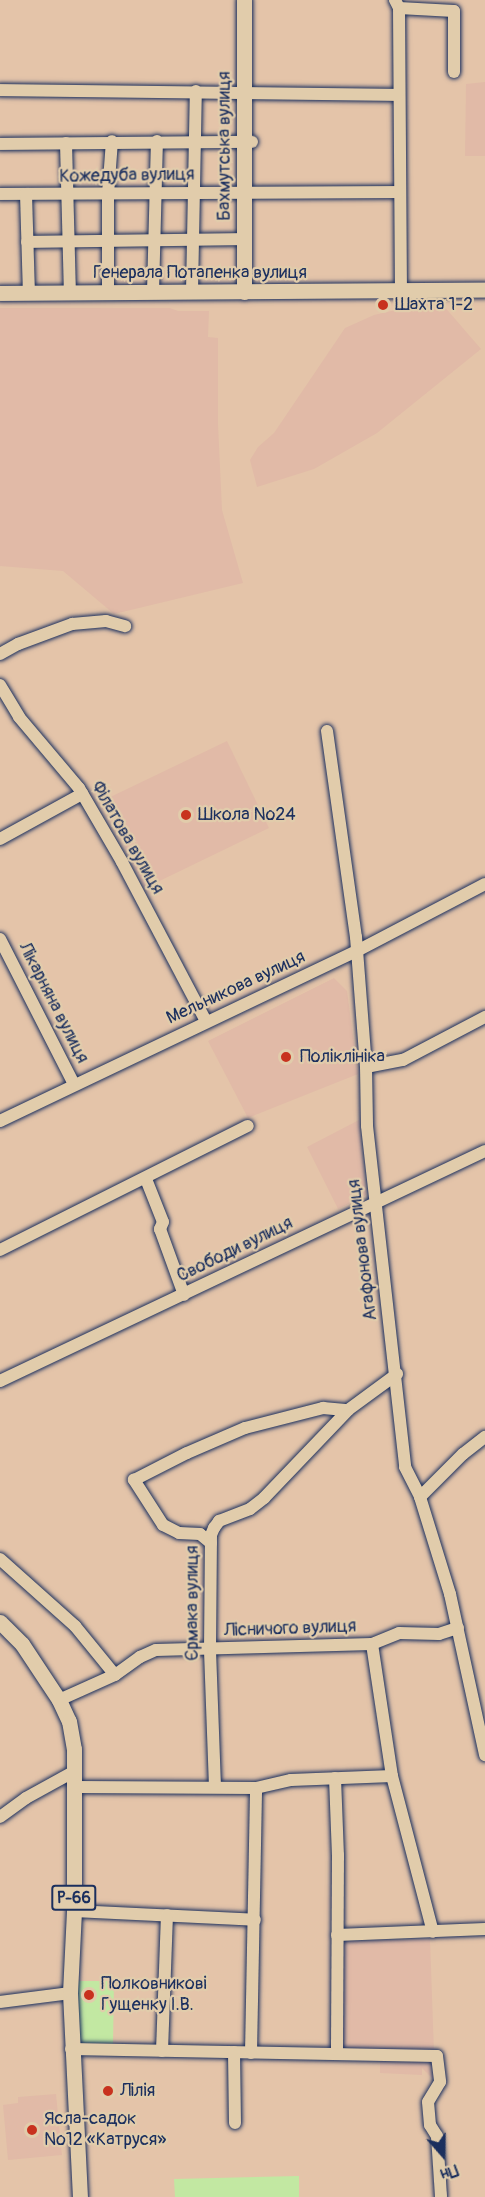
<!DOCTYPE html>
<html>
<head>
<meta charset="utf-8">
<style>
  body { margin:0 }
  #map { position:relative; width:485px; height:2197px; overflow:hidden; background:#e4c4a9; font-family:Pangolin,sans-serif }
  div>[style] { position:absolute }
  .built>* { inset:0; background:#e1baa7 }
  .green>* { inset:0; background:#c2e8a2 }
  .roads { filter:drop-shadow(0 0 2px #1b2f5e) drop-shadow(0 0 2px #1b2f5e) }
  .minor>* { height:12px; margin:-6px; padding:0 6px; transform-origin:6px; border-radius:6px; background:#e1ccab }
  .major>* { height:15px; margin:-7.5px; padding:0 7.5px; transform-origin:7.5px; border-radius:7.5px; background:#e1ccab }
  .dots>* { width:16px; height:16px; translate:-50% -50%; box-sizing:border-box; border:3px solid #e1ccab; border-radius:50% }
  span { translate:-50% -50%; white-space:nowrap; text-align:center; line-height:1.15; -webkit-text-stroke:4.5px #e1ccab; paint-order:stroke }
  .shield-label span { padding:2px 4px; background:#e1ccab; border:2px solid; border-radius:4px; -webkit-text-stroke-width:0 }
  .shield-label { font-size:16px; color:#1b2f5e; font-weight:700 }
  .street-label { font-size:18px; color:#1b2f5e }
  .poi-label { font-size:18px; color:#1b2f5e }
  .left { translate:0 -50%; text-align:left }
  .north { position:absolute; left:413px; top:2125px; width:60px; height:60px; -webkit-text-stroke:4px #e1ccab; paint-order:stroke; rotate:160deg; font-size:16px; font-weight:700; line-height:24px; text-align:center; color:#1b2f5e }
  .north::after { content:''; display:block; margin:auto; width:21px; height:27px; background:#1b2f5e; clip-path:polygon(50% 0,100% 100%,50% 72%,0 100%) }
</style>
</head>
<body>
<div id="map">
  <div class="built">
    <div style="clip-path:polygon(485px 82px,485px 156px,465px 156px,466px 84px)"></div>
    <div style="clip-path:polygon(431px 302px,443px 305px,481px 349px,377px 433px,314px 469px,257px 487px,250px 460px,258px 447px,274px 433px,345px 328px,374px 315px)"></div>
    <div style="clip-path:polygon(0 308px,170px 308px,178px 311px,209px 311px,208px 337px,218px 338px,218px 424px,222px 510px,243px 583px,114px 614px,63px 571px,0 566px)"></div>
    <div style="clip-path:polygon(227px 741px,269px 828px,145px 888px,102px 801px)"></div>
    <div style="clip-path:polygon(334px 978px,347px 991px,358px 1074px,248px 1118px,208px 1041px)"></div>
    <div style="clip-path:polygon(359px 1120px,366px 1195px,338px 1209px,307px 1147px)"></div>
    <div style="clip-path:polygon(430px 1939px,435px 2081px,422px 2068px,422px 2075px,380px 2073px,380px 2052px,343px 2050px,340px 1950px,343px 1943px,349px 1941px)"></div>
    <div style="clip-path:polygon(56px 2094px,62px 2155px,8px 2160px,3px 2105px,18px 2103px,18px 2097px)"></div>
  </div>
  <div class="green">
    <div style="clip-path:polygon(78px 1981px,114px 1981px,113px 2044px,77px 2043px)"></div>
    <div style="clip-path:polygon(299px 2176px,299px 2197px,175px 2197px,174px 2179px)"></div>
  </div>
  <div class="roads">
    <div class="minor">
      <div style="left:395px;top:0;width:9px;rotate:63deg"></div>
      <div style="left:399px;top:8px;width:283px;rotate:89.6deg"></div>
      <div style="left:399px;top:8px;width:55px;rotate:3.1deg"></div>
      <div style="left:454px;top:11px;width:61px;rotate:90deg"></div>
      <div style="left:0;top:90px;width:398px;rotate:0.7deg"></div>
      <div style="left:66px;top:143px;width:150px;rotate:88.5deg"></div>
      <div style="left:0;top:144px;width:252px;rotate:-0.5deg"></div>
      <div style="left:0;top:194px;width:399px;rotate:-0.3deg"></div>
      <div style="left:26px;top:194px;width:99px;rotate:88.3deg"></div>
      <div style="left:27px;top:242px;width:217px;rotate:-0.8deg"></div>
      <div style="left:153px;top:292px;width:151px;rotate:-88.5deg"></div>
      <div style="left:192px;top:292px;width:201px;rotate:-88.9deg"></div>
      <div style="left:108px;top:293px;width:99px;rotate:-90deg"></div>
      <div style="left:108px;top:194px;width:53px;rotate:-85.7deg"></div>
      <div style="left:0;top:654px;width:21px;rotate:-29deg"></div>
      <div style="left:18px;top:644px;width:58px;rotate:-20.3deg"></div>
      <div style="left:72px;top:624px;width:34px;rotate:-5deg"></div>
      <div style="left:106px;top:621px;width:20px;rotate:15deg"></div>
      <div style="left:0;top:685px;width:37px;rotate:59deg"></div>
      <div style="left:19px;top:717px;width:93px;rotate:49.8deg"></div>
      <div style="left:79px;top:788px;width:86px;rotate:59.8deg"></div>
      <div style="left:122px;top:862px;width:180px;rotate:62.2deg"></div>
      <div style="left:327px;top:731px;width:208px;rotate:82deg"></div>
      <div style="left:356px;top:937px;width:130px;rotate:85.6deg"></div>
      <div style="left:366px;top:1067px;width:59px;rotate:89deg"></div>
      <div style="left:367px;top:1126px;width:343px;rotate:83.6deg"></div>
      <div style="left:405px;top:1467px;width:34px;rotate:63deg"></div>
      <div style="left:420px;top:1497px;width:102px;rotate:72.8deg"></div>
      <div style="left:450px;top:1594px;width:165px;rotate:77.7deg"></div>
      <div style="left:0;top:839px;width:94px;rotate:-28.8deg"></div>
      <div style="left:0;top:939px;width:163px;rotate:63deg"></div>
      <div style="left:366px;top:1067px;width:38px;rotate:-11deg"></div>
      <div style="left:403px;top:1060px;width:93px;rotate:-27.7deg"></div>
      <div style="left:0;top:1121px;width:393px;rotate:-25.5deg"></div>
      <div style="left:355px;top:952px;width:147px;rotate:-27.6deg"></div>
      <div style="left:146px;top:1179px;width:46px;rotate:68.4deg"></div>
      <div style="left:163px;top:1222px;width:8px;rotate:113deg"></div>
      <div style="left:160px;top:1229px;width:70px;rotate:70deg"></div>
      <div style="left:0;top:1250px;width:277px;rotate:-26.6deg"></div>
      <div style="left:0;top:1381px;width:537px;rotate:-25.37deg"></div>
      <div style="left:420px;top:1497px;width:61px;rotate:-45deg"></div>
      <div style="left:463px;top:1454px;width:28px;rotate:-38deg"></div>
      <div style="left:211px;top:1543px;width:14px;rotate:-141deg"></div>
      <div style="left:200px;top:1534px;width:21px;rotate:-177deg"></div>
      <div style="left:179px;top:1533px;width:18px;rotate:-153deg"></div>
      <div style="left:163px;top:1525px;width:54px;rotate:-122.8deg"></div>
      <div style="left:134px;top:1480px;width:59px;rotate:-27deg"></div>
      <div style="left:187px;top:1453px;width:63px;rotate:-23.3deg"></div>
      <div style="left:245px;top:1428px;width:81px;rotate:-14.4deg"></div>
      <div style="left:323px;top:1408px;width:25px;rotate:5deg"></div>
      <div style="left:0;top:1559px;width:101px;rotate:41.8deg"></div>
      <div style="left:75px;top:1626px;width:63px;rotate:50.8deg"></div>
      <div style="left:372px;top:1644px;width:134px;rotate:81.4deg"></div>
      <div style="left:392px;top:1776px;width:161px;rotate:75.3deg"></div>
      <div style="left:59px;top:1700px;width:61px;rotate:-24.1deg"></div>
      <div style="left:115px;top:1675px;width:31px;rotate:-36deg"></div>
      <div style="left:140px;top:1657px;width:17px;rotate:-24deg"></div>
      <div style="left:156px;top:1650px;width:216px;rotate:-1.6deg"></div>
      <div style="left:372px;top:1644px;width:29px;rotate:-22deg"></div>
      <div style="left:399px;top:1633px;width:40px;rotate:1.4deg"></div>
      <div style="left:439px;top:1634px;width:20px;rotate:-18deg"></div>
      <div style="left:335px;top:1778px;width:77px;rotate:87.8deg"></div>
      <div style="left:338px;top:1855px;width:199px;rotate:90.3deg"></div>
      <div style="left:76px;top:1787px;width:180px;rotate:0.3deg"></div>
      <div style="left:256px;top:1788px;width:36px;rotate:-13deg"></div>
      <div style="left:291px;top:1780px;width:101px;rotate:-2.3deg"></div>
      <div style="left:215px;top:1787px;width:137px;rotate:-92.1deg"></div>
      <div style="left:210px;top:1650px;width:115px;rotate:-89.5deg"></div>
      <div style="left:211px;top:1535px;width:8px;rotate:-67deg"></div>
      <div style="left:214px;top:1528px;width:9px;rotate:-54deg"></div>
      <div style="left:219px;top:1521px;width:33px;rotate:-21deg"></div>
      <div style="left:250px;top:1509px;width:18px;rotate:-38deg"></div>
      <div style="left:264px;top:1498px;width:122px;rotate:-46.3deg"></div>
      <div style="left:348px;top:1410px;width:61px;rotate:-36.3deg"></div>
      <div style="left:0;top:1817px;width:32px;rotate:-36deg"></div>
      <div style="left:26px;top:1798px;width:56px;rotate:-28.9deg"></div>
      <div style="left:74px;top:1911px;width:181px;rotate:2.8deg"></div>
      <div style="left:337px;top:1935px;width:148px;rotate:-2.3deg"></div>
      <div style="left:0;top:2002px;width:71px;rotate:-7.3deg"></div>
      <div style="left:71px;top:2049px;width:366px;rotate:1.1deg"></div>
      <div style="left:437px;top:2056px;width:26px;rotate:83deg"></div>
      <div style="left:440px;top:2082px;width:23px;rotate:121deg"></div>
      <div style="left:428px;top:2102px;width:23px;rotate:85deg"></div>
      <div style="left:430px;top:2125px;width:13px;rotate:58deg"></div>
      <div style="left:437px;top:2136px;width:61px;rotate:86.2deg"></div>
      <div style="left:162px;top:2051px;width:136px;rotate:-87.9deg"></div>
      <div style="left:234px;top:2052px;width:71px;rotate:89.2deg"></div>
      <div style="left:251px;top:2053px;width:265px;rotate:-88.9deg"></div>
    </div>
    <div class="major">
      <div style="left:244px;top:0;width:292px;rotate:90deg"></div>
      <div style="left:0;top:293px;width:485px;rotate:-0.4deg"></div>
      <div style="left:0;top:1622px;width:31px;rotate:45deg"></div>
      <div style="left:22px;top:1644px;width:67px;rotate:56.5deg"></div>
      <div style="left:59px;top:1700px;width:23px;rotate:65deg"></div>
      <div style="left:69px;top:1721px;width:28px;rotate:80deg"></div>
      <div style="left:74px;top:1749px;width:162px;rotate:90deg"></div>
      <div style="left:74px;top:1911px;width:82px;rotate:92.8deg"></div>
      <div style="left:70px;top:1993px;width:204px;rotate:87.2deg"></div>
    </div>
  </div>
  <div class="dots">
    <div style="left:383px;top:305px;background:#c8321e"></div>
    <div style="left:186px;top:815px;background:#c8321e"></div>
    <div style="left:286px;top:1057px;background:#c8321e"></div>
    <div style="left:89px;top:1995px;background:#c8321e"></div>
    <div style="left:108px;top:2091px;background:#c8321e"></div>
    <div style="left:32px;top:2130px;background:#c8321e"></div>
  </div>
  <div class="shield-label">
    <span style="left:74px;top:1898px">Р-66</span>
  </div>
  <div class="street-label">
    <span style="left:225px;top:146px;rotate:-90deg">Бахмутська вулиця</span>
    <span style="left:127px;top:176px;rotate:-1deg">Кожедуба вулиця</span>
    <span style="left:200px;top:273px">Генерала Потапенка вулиця</span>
    <span style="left:127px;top:838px;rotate:60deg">Філатова вулиця</span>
    <span style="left:236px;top:988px;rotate:-25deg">Мельникова вулиця</span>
    <span style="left:53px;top:1003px;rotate:63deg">Лікарняна вулиця</span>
    <span style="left:235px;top:1250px;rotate:-26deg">Свободи вулиця</span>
    <span style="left:363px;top:1250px;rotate:-97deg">Агафонова вулиця</span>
    <span style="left:193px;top:1603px;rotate:-90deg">Єрмака вулиця</span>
    <span style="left:290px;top:1629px;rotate:-2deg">Лісничого вулиця</span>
  </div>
  <div class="poi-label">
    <span class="left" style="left:395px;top:305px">Шахта 1-2</span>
    <span class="left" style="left:198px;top:815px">Школа №24</span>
    <span class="left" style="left:300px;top:1057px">Поліклініка</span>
    <span class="left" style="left:101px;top:1995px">Полковникові<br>Гущенку І.В.</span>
    <span class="left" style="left:120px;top:2091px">Лілія</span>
    <span class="left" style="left:44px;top:2130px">Ясла-садок<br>№12 «Катруся»</span>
  </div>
  <div class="north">Пн</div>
</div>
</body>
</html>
